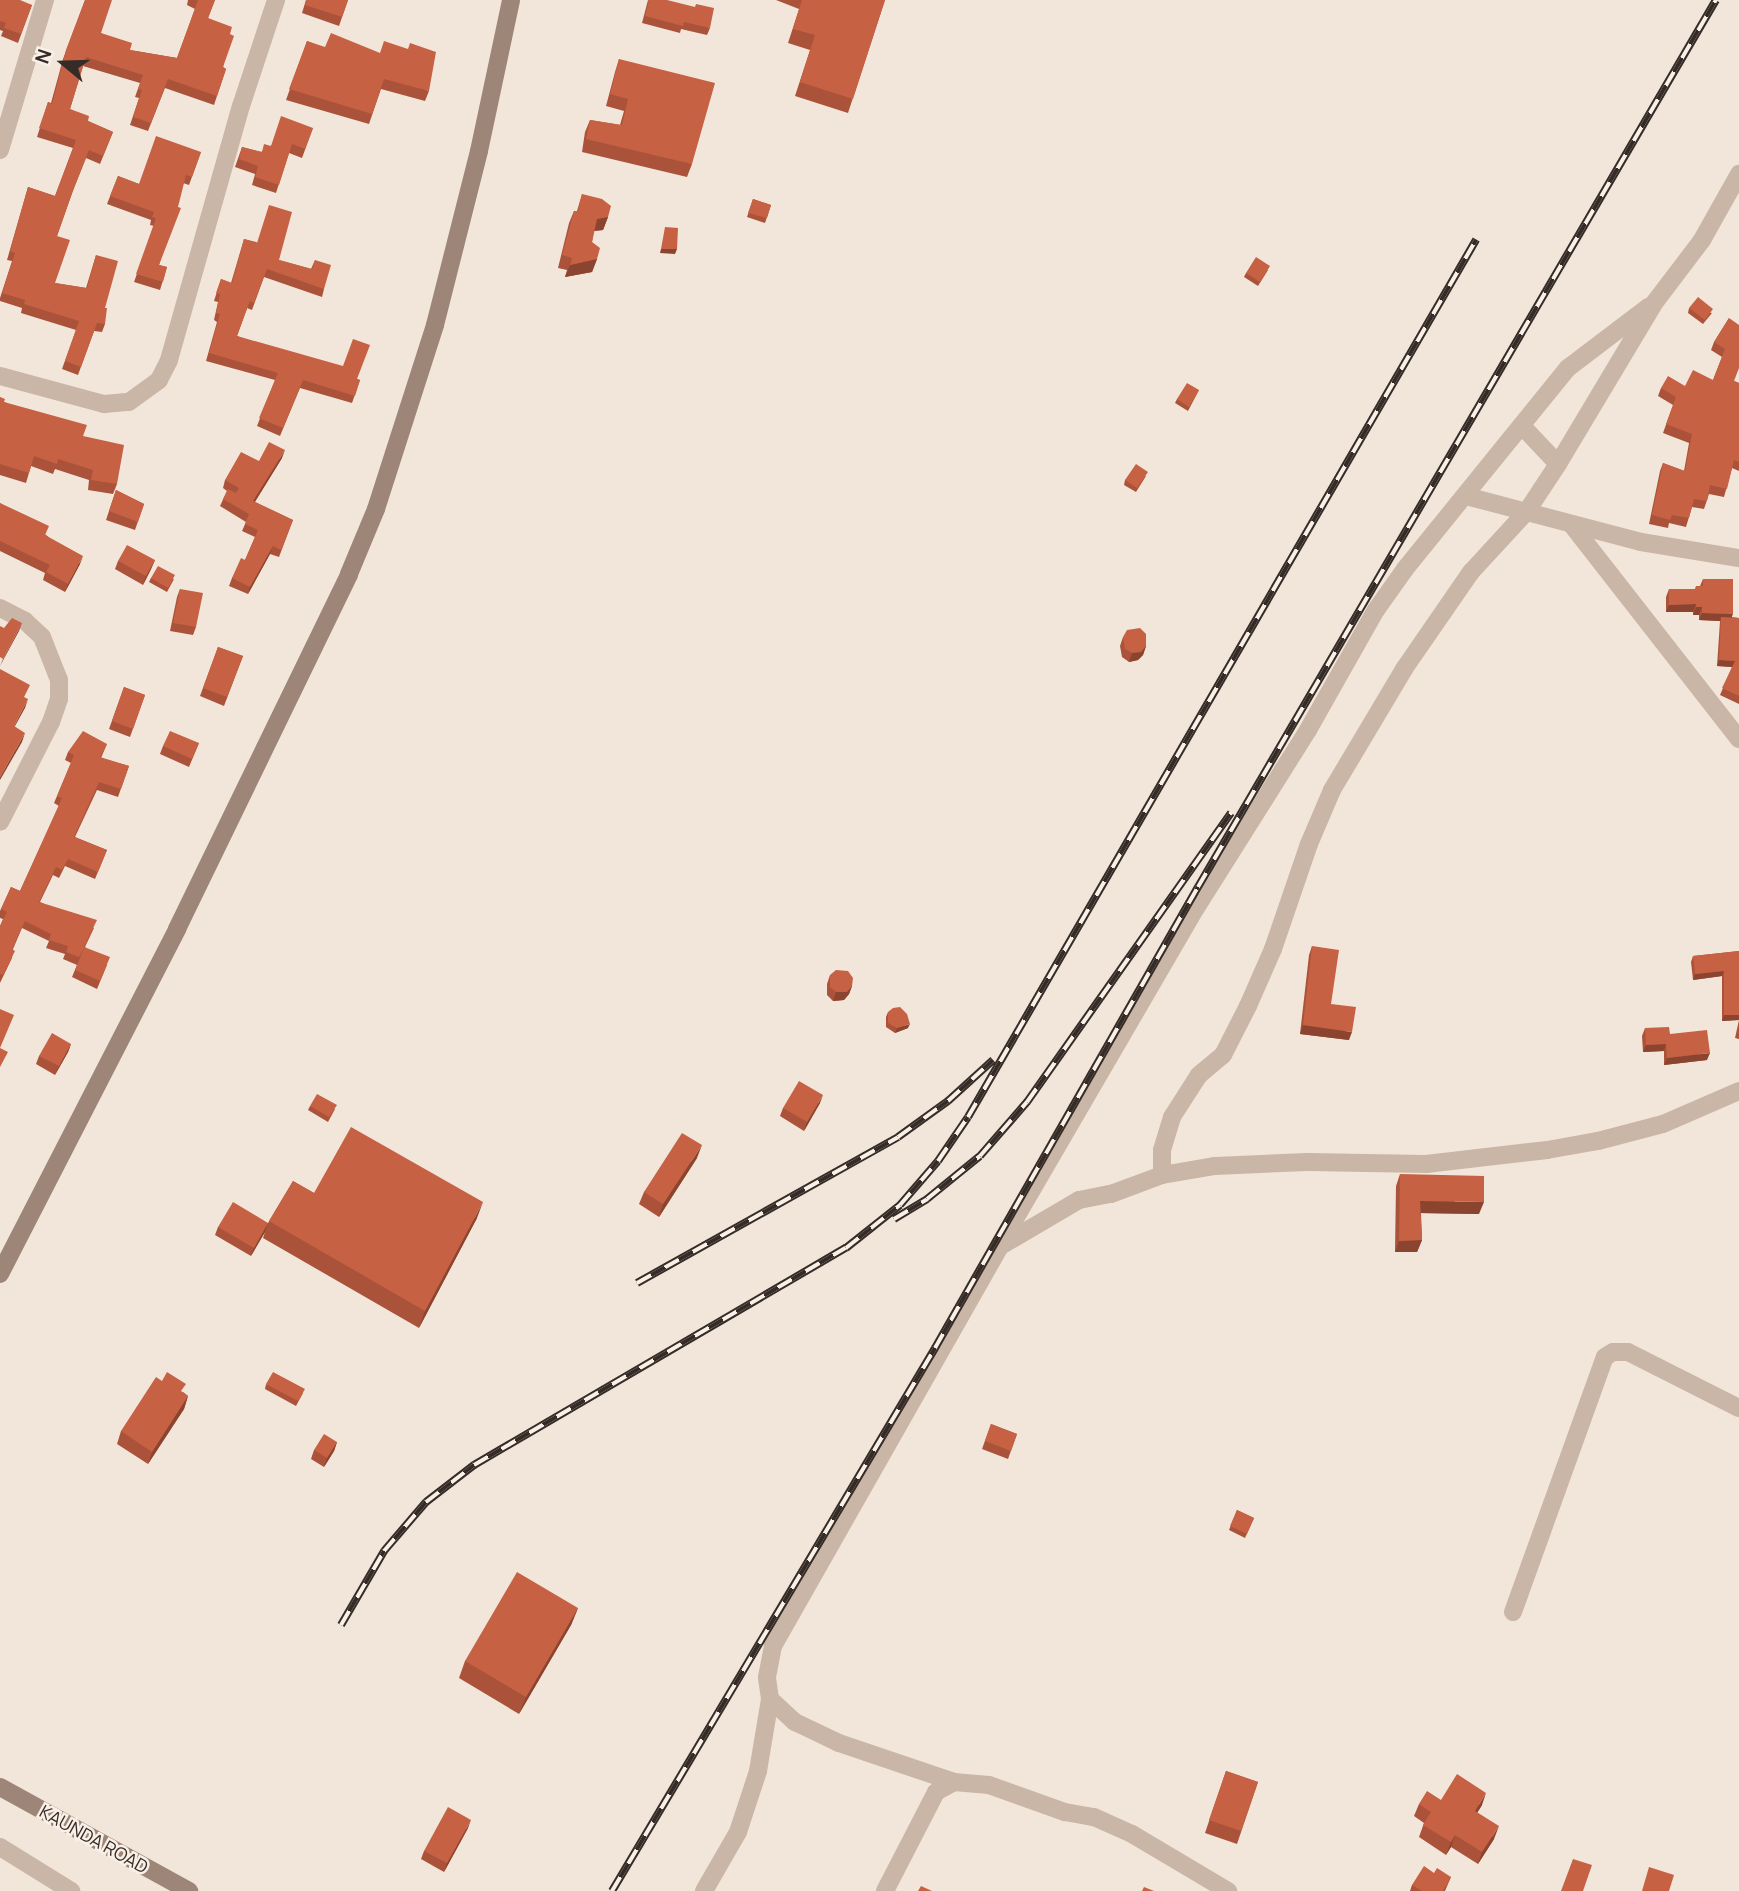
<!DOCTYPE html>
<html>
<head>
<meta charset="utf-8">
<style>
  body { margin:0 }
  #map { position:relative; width:1739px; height:1891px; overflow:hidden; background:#f2e6db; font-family:Manrope,sans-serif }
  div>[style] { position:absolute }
  .minor>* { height:18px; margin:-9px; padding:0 9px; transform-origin:9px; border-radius:9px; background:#cab6a6 }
  .secondary>* { height:18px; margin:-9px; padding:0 9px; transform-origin:9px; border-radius:9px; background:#9d8578 }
  .rail>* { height:8px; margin-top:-4px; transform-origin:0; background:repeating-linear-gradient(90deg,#f9f0e7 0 16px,#362c27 0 32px); box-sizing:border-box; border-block:2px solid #362c27 }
  .wall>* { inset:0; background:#aa533a }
  .shaded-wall>* { inset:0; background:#8b4430 }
  .building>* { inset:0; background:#c66144 }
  span { translate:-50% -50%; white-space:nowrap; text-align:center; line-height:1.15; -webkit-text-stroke:5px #f9f0e7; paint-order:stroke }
  .street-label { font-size:18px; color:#362c27 }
  .north { position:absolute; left:28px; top:28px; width:70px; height:70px; -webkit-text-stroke:5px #f9f0e7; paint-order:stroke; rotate:289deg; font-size:19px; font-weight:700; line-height:28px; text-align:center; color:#362c27 }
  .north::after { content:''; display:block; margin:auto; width:24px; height:32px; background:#362c27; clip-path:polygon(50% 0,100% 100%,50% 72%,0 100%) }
</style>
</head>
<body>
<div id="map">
  <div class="minor">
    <div style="left:0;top:150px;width:157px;rotate:-73.3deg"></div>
    <div style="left:0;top:376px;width:108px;rotate:15.1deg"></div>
    <div style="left:104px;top:404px;width:25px;rotate:-5deg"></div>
    <div style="left:129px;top:402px;width:37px;rotate:-36deg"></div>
    <div style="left:159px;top:380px;width:22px;rotate:-63deg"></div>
    <div style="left:169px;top:360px;width:264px;rotate:-74.2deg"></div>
    <div style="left:241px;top:106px;width:112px;rotate:-71.7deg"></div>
    <div style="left:1522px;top:426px;width:52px;rotate:46.5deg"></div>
    <div style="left:1466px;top:496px;width:181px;rotate:14.7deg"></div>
    <div style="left:1641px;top:542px;width:99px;rotate:9.3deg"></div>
    <div style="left:1571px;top:524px;width:273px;rotate:52deg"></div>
    <div style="left:0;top:608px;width:28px;rotate:27deg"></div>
    <div style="left:25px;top:621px;width:23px;rotate:43deg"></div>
    <div style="left:42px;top:637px;width:46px;rotate:68.4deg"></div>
    <div style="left:59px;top:680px;width:19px;rotate:90deg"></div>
    <div style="left:59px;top:699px;width:24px;rotate:109deg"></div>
    <div style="left:51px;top:722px;width:112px;rotate:117deg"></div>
    <div style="left:1162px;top:1175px;width:25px;rotate:-90deg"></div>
    <div style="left:1162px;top:1150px;width:34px;rotate:-73deg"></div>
    <div style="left:1172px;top:1117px;width:50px;rotate:-57.3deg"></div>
    <div style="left:1199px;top:1075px;width:31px;rotate:-40deg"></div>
    <div style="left:1223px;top:1055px;width:55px;rotate:-63deg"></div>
    <div style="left:1248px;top:1006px;width:62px;rotate:-66.3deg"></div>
    <div style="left:1273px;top:949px;width:111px;rotate:-71.1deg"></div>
    <div style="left:1309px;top:844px;width:59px;rotate:-66.9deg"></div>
    <div style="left:1332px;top:790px;width:141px;rotate:-59.2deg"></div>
    <div style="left:1404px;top:669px;width:118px;rotate:-55.4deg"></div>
    <div style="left:1471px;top:572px;width:83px;rotate:-47.4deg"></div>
    <div style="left:1527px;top:511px;width:56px;rotate:-56.6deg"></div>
    <div style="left:1558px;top:464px;width:189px;rotate:-59.1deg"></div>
    <div style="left:1655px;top:302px;width:78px;rotate:-52.8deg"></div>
    <div style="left:1702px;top:240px;width:76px;rotate:-60.7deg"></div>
    <div style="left:1004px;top:1244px;width:87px;rotate:-30.4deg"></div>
    <div style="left:1079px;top:1200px;width:33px;rotate:-11deg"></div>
    <div style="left:1111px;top:1194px;width:54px;rotate:-20.4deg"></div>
    <div style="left:1162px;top:1175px;width:54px;rotate:-9.6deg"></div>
    <div style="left:1215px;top:1166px;width:92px;rotate:-2.5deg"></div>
    <div style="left:1307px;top:1162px;width:119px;rotate:1deg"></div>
    <div style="left:1426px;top:1164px;width:122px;rotate:-6.6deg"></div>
    <div style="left:1547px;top:1150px;width:52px;rotate:-10deg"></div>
    <div style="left:1598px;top:1141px;width:67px;rotate:-14.7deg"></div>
    <div style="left:1663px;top:1124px;width:83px;rotate:-23.5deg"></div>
    <div style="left:998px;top:1248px;width:393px;rotate:-59.8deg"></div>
    <div style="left:1196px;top:908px;width:210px;rotate:-57.8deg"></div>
    <div style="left:1308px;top:730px;width:138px;rotate:-60.5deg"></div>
    <div style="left:1376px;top:610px;width:50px;rotate:-54.7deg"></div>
    <div style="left:1405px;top:569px;width:259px;rotate:-51deg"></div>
    <div style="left:1568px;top:368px;width:101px;rotate:-37.3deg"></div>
    <div style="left:1513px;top:1612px;width:271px;rotate:-70.2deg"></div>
    <div style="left:1605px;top:1357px;width:9px;rotate:-32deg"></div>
    <div style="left:1613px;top:1352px;width:15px"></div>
    <div style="left:1628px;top:1352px;width:124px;rotate:26.8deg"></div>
    <div style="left:770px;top:1699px;width:34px;rotate:43deg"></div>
    <div style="left:795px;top:1722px;width:49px;rotate:25.5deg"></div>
    <div style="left:839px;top:1743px;width:121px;rotate:18.7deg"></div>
    <div style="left:954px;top:1782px;width:35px;rotate:5deg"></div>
    <div style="left:989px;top:1785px;width:81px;rotate:19.6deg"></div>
    <div style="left:1065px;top:1812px;width:29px;rotate:10deg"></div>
    <div style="left:1094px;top:1817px;width:42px;rotate:24.1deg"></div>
    <div style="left:1132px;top:1834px;width:112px;rotate:30.7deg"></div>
    <div style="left:0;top:1847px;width:84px;rotate:31.8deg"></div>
    <div style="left:704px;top:1891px;width:68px;rotate:-60deg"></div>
    <div style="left:738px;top:1832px;width:64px;rotate:-71.8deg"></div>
    <div style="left:758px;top:1771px;width:73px;rotate:-80.5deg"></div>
    <div style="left:770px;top:1699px;width:22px;rotate:-98deg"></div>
    <div style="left:767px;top:1677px;width:32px;rotate:-79deg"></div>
    <div style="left:773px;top:1646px;width:460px;rotate:-60.4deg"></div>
    <div style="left:885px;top:1891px;width:111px;rotate:-62.7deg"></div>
    <div style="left:936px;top:1792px;width:21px;rotate:-29deg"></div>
  </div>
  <div class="secondary">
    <div style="left:0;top:1274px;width:388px;rotate:-62.8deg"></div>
    <div style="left:177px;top:929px;width:394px;rotate:-64.1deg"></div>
    <div style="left:349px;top:574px;width:70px;rotate:-67.4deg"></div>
    <div style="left:376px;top:509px;width:193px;rotate:-72.2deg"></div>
    <div style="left:435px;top:325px;width:179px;rotate:-75.8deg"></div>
    <div style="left:479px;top:151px;width:154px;rotate:-78deg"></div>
    <div style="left:0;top:1787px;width:216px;rotate:28.8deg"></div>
  </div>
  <div class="rail">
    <div style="left:894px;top:1219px;width:39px;rotate:-31deg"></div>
    <div style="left:927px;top:1199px;width:68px;rotate:-39.1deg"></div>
    <div style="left:980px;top:1156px;width:72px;rotate:-49deg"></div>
    <div style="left:1027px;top:1102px;width:354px;rotate:-54.8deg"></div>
    <div style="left:637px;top:1283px;width:299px;rotate:-29.2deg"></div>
    <div style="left:898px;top:1137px;width:62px;rotate:-35.8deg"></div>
    <div style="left:948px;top:1101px;width:61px;rotate:-42.3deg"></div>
    <div style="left:341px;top:1625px;width:86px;rotate:-59.8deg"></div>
    <div style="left:384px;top:1551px;width:65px;rotate:-49.4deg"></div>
    <div style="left:426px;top:1502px;width:61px;rotate:-37.6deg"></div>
    <div style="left:474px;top:1465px;width:431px;rotate:-30.3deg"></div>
    <div style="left:846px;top:1248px;width:69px;rotate:-38.5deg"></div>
    <div style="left:900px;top:1205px;width:58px;rotate:-49.2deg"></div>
    <div style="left:938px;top:1161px;width:53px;rotate:-55.7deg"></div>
    <div style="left:968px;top:1117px;width:1014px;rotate:-59.92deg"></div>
    <div style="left:612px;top:1891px;width:632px;rotate:-59.25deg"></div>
    <div style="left:935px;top:1348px;width:531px;rotate:-60.3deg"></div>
    <div style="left:1198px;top:887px;width:1027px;rotate:-59.72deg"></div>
  </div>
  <div class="wall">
    <div style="clip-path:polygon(0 0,32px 5px,18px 43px,1px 36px,3px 31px,0 30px)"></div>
    <div style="clip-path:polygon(85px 0,101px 33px,130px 50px,177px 58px,195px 9px,187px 5px,188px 0,215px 0,208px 18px,230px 34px,223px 67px,226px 69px,214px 105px,165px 88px,148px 131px,130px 125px,139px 98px,135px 97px,140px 83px,83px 66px,70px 109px,88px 121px,113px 132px,100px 164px,86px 158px,72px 193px,57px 236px,55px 283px,86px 288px,96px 255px,105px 308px,105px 324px,102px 332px,94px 331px,78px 375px,62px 369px,76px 330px,21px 313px,22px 308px,0 301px,0 298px,12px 261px,7px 260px,28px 187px,55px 196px,73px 148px,37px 137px,48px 102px,51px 103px,63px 59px)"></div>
    <div style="clip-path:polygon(306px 0,348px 0,339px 26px,302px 13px)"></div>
    <div style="clip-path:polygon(648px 0,710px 28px,707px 35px,681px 29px,680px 33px,642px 23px)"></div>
    <div style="clip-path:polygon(776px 0,885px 0,848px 113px,795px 96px,810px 50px,788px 43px,799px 9px)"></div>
    <div style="clip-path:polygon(307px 41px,429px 91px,425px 101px,381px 89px,369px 124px,286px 100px)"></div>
    <div style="clip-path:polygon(619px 59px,692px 164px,687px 177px,582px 152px,585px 132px,590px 120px,620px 125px,624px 111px,606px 106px,615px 72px)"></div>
    <div style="clip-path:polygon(313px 128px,302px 158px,289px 153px,276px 193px,252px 185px,255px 174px,235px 167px,242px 147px,261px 152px,270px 146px)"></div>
    <div style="clip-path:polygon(201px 152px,189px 185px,183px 183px,159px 265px,167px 267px,160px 290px,134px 282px,154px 226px,150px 225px,151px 220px,107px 204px,118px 176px,139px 184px)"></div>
    <div style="clip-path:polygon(582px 194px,608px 217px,603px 230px,594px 231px,592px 242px,597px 259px,592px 272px,565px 277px,567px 270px,558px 268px,569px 223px,574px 211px,577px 211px)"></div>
    <div style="clip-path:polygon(753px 199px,771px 205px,765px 223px,747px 217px)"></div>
    <div style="clip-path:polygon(244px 239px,256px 242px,279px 260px,311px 269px,315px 260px,324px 289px,322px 297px,264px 277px,252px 310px,247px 308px,237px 336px,360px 380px,352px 403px,300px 388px,280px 436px,257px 426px,275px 380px,206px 361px,217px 322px,214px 320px,218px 302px,214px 301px,221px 279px,231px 283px)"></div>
    <div style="clip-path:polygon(1268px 270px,1258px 286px,1244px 277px,1246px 273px)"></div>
    <div style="clip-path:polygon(1689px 308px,1712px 313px,1703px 324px,1688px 313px)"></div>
    <div style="clip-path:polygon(1729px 318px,1734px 381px,1739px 383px,1739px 471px,1732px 468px,1724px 497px,1709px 494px,1704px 509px,1692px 507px,1686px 527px,1669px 523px,1668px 528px,1649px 524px,1660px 471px,1663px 463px,1684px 471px,1689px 443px,1663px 433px,1673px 405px,1658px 396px,1661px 388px,1685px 386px,1713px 380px,1722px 357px,1711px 350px,1714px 342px)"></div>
    <div style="clip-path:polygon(1199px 390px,1188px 411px,1175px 403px,1177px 399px)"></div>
    <div style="clip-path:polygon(0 397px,4px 402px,83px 436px,117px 484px,113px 494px,88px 490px,89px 480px,55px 469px,53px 474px,31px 466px,26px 483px,0 475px)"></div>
    <div style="clip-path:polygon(282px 458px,255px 502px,293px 520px,279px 557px,270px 554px,248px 594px,229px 586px,232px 578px,245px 560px,255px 537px,242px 531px,246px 522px,220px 506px,227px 491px,223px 488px,225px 480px,259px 461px)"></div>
    <div style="clip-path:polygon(1146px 476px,1136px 492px,1124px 485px,1125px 480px)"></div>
    <div style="clip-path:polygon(116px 490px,144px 504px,135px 530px,106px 520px)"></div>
    <div style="clip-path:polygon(0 503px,46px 535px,80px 564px,65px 592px,43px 580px,45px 573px,0 551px)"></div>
    <div style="clip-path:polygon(155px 560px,151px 569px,143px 585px,115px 569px,118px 561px)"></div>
    <div style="clip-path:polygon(151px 578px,174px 579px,167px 592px,149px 582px)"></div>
    <div style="clip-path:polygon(1703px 579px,1732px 617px,1739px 618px,1739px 704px,1720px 695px,1732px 667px,1717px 666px,1720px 621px,1699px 620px,1699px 615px,1693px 615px,1693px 612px,1666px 612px,1666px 597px,1669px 589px,1695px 589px,1696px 586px,1700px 586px)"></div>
    <div style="clip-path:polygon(180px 589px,196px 627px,193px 635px,170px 631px,177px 597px)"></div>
    <div style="clip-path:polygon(1123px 637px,1146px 646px,1143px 655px,1138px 660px,1129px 662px,1122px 657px,1120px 646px)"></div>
    <div style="clip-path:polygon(218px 647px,243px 656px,224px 706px,200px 696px)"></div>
    <div style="clip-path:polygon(124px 687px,145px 695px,130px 737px,109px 729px)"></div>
    <div style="clip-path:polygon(199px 743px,189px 767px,160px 754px,163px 746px)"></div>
    <div style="clip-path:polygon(107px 744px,101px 758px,129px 766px,118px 797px,97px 790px,75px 837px,107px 850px,95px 879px,65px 866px,59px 878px,53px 875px,40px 902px,94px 928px,85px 947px,107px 965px,97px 989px,72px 977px,77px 965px,63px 959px,65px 954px,46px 948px,49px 941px,22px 928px,13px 949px,12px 958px,0 983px,0 926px,3px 919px,0 918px,0 911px,11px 887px,20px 891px,59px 806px,54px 803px,71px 763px,65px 760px,68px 752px)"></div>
    <div style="clip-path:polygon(1312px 946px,1331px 1004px,1349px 1040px,1300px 1034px,1309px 955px)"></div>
    <div style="clip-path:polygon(1739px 951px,1739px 1020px,1722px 1021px,1722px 976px,1693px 980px,1691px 962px,1693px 956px)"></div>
    <div style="clip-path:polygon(830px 975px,852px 986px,849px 994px,844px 1000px,833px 1001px,827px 995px,827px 984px)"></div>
    <div style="clip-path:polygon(888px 1012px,908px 1028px,895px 1033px,886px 1027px,886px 1017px)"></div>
    <div style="clip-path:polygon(1739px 1020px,1739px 1039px,1735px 1038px)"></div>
    <div style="clip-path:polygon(1645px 1028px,1670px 1034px,1707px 1060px,1664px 1065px,1664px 1051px,1643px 1052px,1642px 1036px)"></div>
    <div style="clip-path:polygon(71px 1044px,68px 1052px,55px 1075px,36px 1064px,39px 1056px)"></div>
    <div style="clip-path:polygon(820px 1103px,804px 1131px,780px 1116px,783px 1108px)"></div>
    <div style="clip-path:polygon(310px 1106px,335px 1109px,328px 1122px,308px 1110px)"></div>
    <div style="clip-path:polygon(697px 1158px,659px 1217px,639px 1204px,644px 1192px)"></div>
    <div style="clip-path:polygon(1400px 1174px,1479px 1214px,1421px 1213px,1422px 1240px,1417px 1252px,1395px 1252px,1396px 1186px)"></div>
    <div style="clip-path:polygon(293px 1181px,314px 1193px,477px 1218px,419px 1328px,263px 1238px,265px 1232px,251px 1256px,215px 1235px,218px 1227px,268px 1223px)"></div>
    <div style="clip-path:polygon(266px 1384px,303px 1393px,296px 1406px,265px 1389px)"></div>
    <div style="clip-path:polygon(183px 1392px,188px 1396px,184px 1409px,148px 1464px,117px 1444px,121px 1431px)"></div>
    <div style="clip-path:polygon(991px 1424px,1017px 1434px,1008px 1459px,982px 1449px)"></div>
    <div style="clip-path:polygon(337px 1442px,334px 1451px,324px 1467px,311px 1459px,314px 1450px)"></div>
    <div style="clip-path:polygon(1237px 1510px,1254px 1518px,1245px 1538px,1229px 1530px)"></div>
    <div style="clip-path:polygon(578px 1608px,571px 1625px,519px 1714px,459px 1678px,465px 1661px)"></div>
    <div style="clip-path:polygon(1226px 1771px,1258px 1782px,1237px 1844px,1205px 1833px)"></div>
    <div style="clip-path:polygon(1441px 1800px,1482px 1805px,1477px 1813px,1494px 1839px,1478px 1864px,1451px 1847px,1446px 1855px,1419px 1837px,1424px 1823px,1414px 1816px,1419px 1804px)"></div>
    <div style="clip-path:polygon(468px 1828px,444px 1872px,421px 1859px,424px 1851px)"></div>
    <div style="clip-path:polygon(1434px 1873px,1451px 1877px,1445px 1891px,1410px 1891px,1412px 1885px)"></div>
  </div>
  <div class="shaded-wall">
    <div style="clip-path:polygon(608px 217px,603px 230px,593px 231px,597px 219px)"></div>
    <div style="clip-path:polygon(661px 249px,677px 249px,675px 254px,660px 253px)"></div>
    <div style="clip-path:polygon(597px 259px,592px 272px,565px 277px,570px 265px)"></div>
    <div style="clip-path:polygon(285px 450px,282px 458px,250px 509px,253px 501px)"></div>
    <div style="clip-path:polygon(273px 546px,270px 554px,248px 594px,250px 587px)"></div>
    <div style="clip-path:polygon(83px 556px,80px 564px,65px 592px,68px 584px)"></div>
    <div style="clip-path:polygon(155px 560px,151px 569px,143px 585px,146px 576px)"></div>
    <div style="clip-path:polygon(1696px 604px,1693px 612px,1666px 612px,1669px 605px)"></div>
    <div style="clip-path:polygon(1696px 607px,1702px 607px,1699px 615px,1693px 615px)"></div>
    <div style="clip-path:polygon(1702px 613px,1733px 614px,1730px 621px,1721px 617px,1720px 621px,1699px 620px)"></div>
    <div style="clip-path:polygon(22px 623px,19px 631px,0 666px,3px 659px)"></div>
    <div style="clip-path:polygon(1146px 646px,1143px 655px,1138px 660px,1129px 662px,1132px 653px)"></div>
    <div style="clip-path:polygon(1719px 660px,1735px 661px,1733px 667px,1717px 666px)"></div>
    <div style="clip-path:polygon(28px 699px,25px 708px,10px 735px,14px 726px)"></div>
    <div style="clip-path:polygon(25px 733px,22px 742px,0 780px,0 777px)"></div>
    <div style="clip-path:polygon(1724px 971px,1722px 976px,1693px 980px,1695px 974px)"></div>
    <div style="clip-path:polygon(852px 986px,849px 994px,844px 1000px,833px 1001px,836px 992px)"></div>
    <div style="clip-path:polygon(1724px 1015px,1739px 1015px,1739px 1020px,1722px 1021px)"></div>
    <div style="clip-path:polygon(910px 1024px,908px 1028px,895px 1033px,897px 1028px)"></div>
    <div style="clip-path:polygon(1303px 1025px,1352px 1032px,1349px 1040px,1300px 1034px)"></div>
    <div style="clip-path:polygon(71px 1044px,68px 1052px,55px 1075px,59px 1066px)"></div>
    <div style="clip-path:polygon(1666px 1044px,1664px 1051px,1643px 1052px,1646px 1045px)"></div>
    <div style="clip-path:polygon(1710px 1053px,1707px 1060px,1664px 1065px,1667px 1058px)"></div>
    <div style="clip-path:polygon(823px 1095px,820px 1103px,804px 1131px,807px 1122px)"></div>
    <div style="clip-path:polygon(702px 1145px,697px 1158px,659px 1217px,663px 1204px)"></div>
    <div style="clip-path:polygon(1420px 1201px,1484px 1202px,1479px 1214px,1416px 1213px)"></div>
    <div style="clip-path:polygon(483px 1202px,477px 1218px,419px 1328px,425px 1311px)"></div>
    <div style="clip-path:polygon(268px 1223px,265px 1232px,251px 1256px,254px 1248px)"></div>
    <div style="clip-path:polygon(1422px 1240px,1417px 1252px,1395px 1252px,1399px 1241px)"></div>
    <div style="clip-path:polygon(188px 1396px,184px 1409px,148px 1464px,152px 1452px)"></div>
    <div style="clip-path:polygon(337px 1442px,334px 1451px,324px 1467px,327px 1458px)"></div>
    <div style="clip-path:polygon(578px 1608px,571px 1625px,519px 1714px,526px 1697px)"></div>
    <div style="clip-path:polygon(1486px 1793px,1482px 1805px,1470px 1824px,1475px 1811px)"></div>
    <div style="clip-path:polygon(471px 1820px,468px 1828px,444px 1872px,447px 1863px)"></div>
    <div style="clip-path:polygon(1499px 1826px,1494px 1839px,1478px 1864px,1482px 1852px)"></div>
    <div style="clip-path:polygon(1455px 1835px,1451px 1847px,1446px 1855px,1451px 1842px)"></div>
  </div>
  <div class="building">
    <div style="clip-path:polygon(0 0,20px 0,32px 5px,21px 34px,4px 28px,6px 23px,0 21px)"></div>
    <div style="clip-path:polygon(85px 0,112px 0,101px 33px,132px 43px,130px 50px,177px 58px,198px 0,197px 0,215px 0,208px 18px,232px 27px,230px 34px,234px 36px,223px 67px,226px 69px,217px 96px,168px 79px,151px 123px,133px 117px,142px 90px,138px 89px,143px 75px,86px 57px,70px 109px,89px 116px,88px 121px,113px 132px,103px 156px,89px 150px,74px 188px,57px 236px,70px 240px,55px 283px,87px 288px,96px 255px,118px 261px,105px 308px,107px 308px,105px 324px,97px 323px,81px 367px,65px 361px,79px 321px,24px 304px,25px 300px,2px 293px,15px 253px,10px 251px,28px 187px,55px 196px,76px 140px,39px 128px,48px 102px,52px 104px,66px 50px)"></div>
    <div style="clip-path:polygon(306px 0,348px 0,342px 17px,305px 5px)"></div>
    <div style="clip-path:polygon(649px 0,667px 0,695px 7px,696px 4px,714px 8px,710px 28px,684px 22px,683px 26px,645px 16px)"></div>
    <div style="clip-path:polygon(802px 0,885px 0,853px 99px,800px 82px,815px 35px,793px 29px)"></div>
    <div style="clip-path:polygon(331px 33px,380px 53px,384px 41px,408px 49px,410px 43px,436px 52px,429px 91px,384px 79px,372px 114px,289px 89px,307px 41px,325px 47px)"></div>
    <div style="clip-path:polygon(619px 59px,715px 83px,692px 164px,586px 139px,590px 120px,622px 125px,628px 99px,610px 94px)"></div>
    <div style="clip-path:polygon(281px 116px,313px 128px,305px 149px,292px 144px,279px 185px,255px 177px,258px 166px,239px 159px,242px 147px,262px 152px,264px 144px,271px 146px)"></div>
    <div style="clip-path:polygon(156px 136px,201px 152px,192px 177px,186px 175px,178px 207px,181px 208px,159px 265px,167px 267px,163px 282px,136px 274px,156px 218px,152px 217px,154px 212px,110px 196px,118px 176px,139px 184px)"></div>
    <div style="clip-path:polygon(582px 194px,602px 199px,611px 206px,608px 217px,597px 219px,592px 242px,600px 248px,597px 259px,570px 265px,572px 258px,562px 255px,574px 211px,578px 211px)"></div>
    <div style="clip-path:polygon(753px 199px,771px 205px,767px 218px,748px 213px)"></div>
    <div style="clip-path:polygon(269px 205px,292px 212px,279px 260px,312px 269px,315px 260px,331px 265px,324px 289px,267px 269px,254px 303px,250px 301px,237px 336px,343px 366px,353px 339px,370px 345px,357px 379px,360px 380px,355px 396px,303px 380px,283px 428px,259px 418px,278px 373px,209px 353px,220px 314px,216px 313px,220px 294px,216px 293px,221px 279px,232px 283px,244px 239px,257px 243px)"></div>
    <div style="clip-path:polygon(665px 227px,678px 228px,677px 249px,661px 249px)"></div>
    <div style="clip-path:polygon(1256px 257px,1270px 266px,1260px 282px,1246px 273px)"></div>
    <div style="clip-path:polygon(1698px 297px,1713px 309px,1705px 320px,1689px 308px)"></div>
    <div style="clip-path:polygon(1729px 318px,1739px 325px,1739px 368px,1734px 381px,1739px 383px,1739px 462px,1734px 460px,1727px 489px,1710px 485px,1707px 501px,1694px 499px,1689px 518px,1672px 515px,1670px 520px,1652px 515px,1663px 463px,1685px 471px,1692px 434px,1666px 424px,1676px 397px,1661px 388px,1668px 376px,1685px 386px,1693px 370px,1713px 380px,1725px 349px,1714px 342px)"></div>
    <div style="clip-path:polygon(1187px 383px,1199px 390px,1189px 407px,1177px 399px)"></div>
    <div style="clip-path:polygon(0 397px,5px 399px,4px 402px,87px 425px,83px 436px,124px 445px,117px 484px,91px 480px,93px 470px,58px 459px,57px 464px,34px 456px,29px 473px,0 464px)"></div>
    <div style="clip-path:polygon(269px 442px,285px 450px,253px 501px,293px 520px,281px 550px,273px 546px,250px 587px,232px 578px,241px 558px,245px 560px,258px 530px,245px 524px,249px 514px,223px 499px,228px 489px,236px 493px,239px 488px,225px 480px,241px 452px,259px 461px)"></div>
    <div style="clip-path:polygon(1136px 464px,1148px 472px,1137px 488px,1125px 480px)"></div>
    <div style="clip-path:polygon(116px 490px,144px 504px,138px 522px,109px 511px)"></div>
    <div style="clip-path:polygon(0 503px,49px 526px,45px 535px,83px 556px,68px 584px,46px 572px,50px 565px,0 541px)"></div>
    <div style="clip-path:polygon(127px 545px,155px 560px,146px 576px,118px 561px)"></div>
    <div style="clip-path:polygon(158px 566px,175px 575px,168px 588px,151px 578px)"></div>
    <div style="clip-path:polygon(1703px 579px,1733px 579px,1733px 614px,1702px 613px,1702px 607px,1696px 607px,1696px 604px,1669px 605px,1669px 589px,1696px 589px,1696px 586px,1703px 586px)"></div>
    <div style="clip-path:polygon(180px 589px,203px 593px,196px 627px,173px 623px)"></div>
    <div style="clip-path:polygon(1721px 617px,1739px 618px,1739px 696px,1722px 688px,1735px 661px,1719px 660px)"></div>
    <div style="clip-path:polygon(12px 618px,22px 623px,3px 659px,0 657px,0 626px,4px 628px)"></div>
    <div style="clip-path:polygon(1140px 628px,1146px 634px,1146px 646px,1141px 652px,1132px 653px,1125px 649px,1123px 637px,1127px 630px)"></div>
    <div style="clip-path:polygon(218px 647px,243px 656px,227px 697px,203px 688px)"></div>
    <div style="clip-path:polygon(0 669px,30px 685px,24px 697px,28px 699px,14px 726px,25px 733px,0 777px)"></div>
    <div style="clip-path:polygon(124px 687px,145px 695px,133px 729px,112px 721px)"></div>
    <div style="clip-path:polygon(83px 731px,107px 744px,100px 757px,129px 766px,121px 789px,99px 782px,74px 837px,107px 850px,98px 872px,68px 859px,62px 870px,56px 867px,39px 902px,97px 920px,84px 947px,110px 957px,100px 981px,75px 970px,84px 948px,79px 957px,66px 952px,68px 946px,49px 940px,51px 934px,25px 921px,12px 949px,15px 951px,3px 975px,0 974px,0 926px,7px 912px,1px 909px,11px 887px,20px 891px,62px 798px,57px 796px,74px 755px,68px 752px)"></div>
    <div style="clip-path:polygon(170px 731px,199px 743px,192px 759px,163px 746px)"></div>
    <div style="clip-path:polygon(1312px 946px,1339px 950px,1331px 1004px,1356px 1007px,1352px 1032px,1303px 1025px)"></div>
    <div style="clip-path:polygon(1739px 951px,1739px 1015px,1724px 1015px,1724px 971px,1695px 974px,1693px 956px)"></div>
    <div style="clip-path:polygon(836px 970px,848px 971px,853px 978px,852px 986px,847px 992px,836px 992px,830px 987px,830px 975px)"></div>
    <div style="clip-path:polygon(900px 1007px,907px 1014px,910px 1024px,897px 1028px,888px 1023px,888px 1012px,893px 1008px)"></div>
    <div style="clip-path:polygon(0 1009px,14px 1015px,0 1048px,8px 1052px,0 1067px)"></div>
    <div style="clip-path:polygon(1669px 1027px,1670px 1034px,1707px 1030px,1710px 1053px,1667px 1058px,1666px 1044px,1646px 1045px,1645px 1028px)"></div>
    <div style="clip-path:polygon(52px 1033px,71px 1044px,59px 1066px,39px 1056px)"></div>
    <div style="clip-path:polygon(799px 1081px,823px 1095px,807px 1122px,783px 1108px)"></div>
    <div style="clip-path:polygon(317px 1094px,337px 1105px,329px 1117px,310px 1106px)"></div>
    <div style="clip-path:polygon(351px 1127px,483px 1202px,425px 1311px,269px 1221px,293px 1181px,314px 1193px)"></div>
    <div style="clip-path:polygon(682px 1133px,702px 1145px,663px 1204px,644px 1192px)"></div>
    <div style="clip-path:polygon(1400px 1174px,1484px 1176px,1484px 1202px,1420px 1201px,1422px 1240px,1399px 1241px)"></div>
    <div style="clip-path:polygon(233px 1202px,268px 1223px,254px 1248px,218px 1227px)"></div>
    <div style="clip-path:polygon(167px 1372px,186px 1384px,181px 1391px,188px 1396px,152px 1452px,121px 1431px,156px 1377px,162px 1381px)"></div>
    <div style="clip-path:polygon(273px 1372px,305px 1389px,298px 1401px,266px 1384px)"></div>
    <div style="clip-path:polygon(991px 1424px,1017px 1434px,1011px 1451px,985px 1441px)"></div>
    <div style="clip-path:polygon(324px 1434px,337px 1442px,327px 1458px,314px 1450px)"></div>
    <div style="clip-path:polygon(1237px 1510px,1254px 1518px,1247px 1534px,1230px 1526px)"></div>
    <div style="clip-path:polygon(517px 1572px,578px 1608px,526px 1697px,465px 1661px)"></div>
    <div style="clip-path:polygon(1226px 1771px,1258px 1782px,1241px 1831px,1209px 1820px)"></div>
    <div style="clip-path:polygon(1457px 1774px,1486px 1793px,1475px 1811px,1499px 1826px,1482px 1852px,1455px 1835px,1451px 1842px,1423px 1825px,1431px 1812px,1419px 1804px,1427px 1791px,1441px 1800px)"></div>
    <div style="clip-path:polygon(448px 1807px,471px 1820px,447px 1863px,424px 1851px)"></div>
    <div style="clip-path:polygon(1573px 1859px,1592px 1865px,1583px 1891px,1561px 1891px)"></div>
    <div style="clip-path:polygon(1424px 1866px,1434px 1873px,1437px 1868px,1451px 1877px,1443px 1891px,1422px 1891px,1412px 1885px)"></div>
    <div style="clip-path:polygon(1649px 1867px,1674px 1875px,1669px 1891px,1642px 1891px)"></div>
    <div style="clip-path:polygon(921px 1886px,932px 1891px,918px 1891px)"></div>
    <div style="clip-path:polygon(1144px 1887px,1154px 1891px,1142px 1891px)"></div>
  </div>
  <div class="street-label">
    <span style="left:94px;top:1839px;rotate:29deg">KAUNDA ROAD</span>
  </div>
  <div class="north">N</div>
</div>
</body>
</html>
